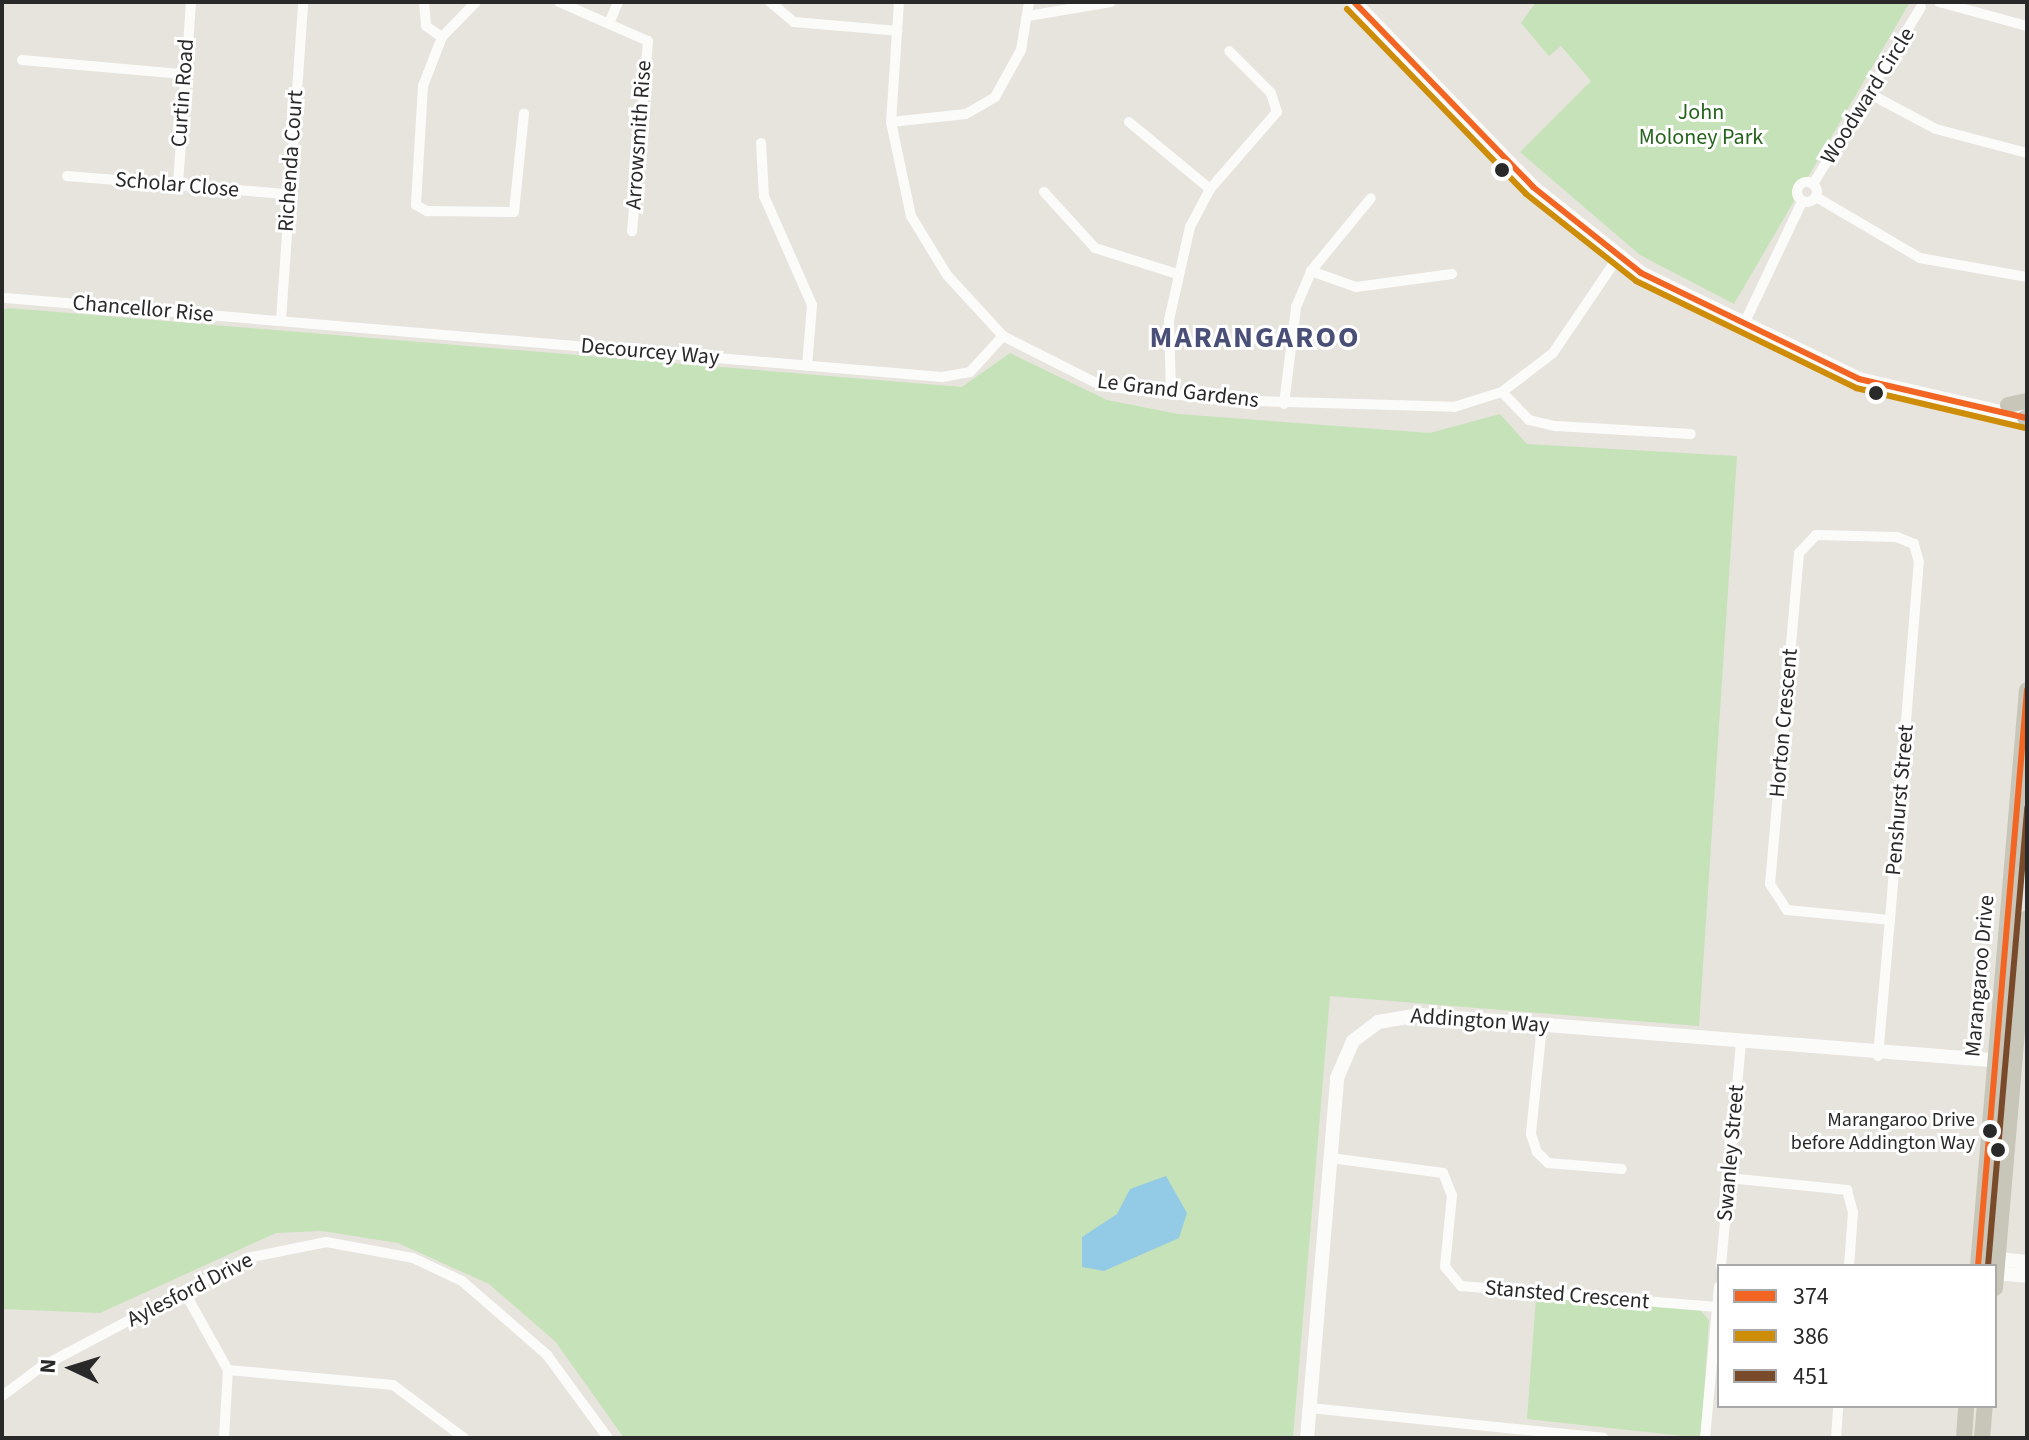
<!DOCTYPE html>
<html>
<head>
<meta charset="utf-8">
<style>
  body { margin:0 }
  #map { position:relative; width:2029px; height:1440px; overflow:hidden; background:#e7e4de; font-family:"Source Sans 3",sans-serif }
  div>[style] { position:absolute }
  .green>* { inset:0; background:#c6e2b8 }
  .water>* { inset:0; background:#93cbe7 }
  .street>* { height:10px; margin:-5px; padding:0 5px; transform-origin:5px; border-radius:5px; background:#fbfbfa }
  .street>.ring { margin:-5px; padding:0; box-sizing:content-box; background:none; border:10px solid #fbfbfa; border-radius:50% }
  .secondary>* { height:14px; margin:-7px; padding:0 7px; transform-origin:7px; border-radius:7px; background:#fbfbfa }
  .primary>* { height:16px; margin:-8px; padding:0 8px; transform-origin:8px; border-radius:8px; background:#c8c5b9 }
  .bus-1>* { height:6px; margin:-3px; padding:0 3px; transform-origin:3px; border-radius:3px; background:#f26522 }
  .bus-2>* { height:6px; margin:-3px; padding:0 3px; transform-origin:3px; border-radius:3px; background:#ce8d08 }
  .bus-3>* { height:6px; margin:-3px; padding:0 3px; transform-origin:3px; border-radius:3px; background:#7a4b2a }
  .dots>* { width:22px; height:22px; translate:-50% -50%; box-sizing:border-box; border:4px solid #fff; border-radius:50% }
  span { translate:-50% -50%; white-space:nowrap; text-align:center; line-height:1.15; -webkit-text-stroke:6px #fff; paint-order:stroke }
  .bus-label { font-size:20px; color:#292929 }
  .right { translate:-100% -50%; text-align:right }
  .street-label { font-size:22px; color:#292929 }
  .park-label { font-size:22px; color:#24631b }
  .district-label { font-size:30px; color:#4a4f78; font-weight:700; letter-spacing:2px }
  .frame { position:absolute; inset:0; border:4px solid #292929; pointer-events:none }
  .legend { position:absolute; left:1717px; top:1264px; width:280px; height:144px; box-sizing:border-box; background:#fff; border:2px solid #a9a9a9; margin:0; padding:10px 14px; list-style:none; font-size:24px; color:#292929 }
  .legend li { display:flex; align-items:center; gap:16px; height:40px }
  .legend b { width:40px; border:2px solid #a9a9a9 }
  .north { position:absolute; left:32px; top:1328px; width:80px; height:80px; -webkit-text-stroke:6px #fff; paint-order:stroke; rotate:274deg; font-size:22px; font-weight:700; line-height:32px; text-align:center; color:#292929 }
  .north::after { content:''; display:block; margin:auto; width:28px; height:36px; background:#292929; clip-path:polygon(50% 0,100% 100%,50% 72%,0 100%) }
</style>
</head>
<body>
<div id="map">
  <div class="green">
    <div style="clip-path:polygon(1536px 2px,1910px 2px,1734px 304px,1640px 255px,1520px 152px,1591px 81px,1561px 46px,1549px 56px,1521px 23px)"></div>
    <div style="clip-path:polygon(9px 308px,962px 387px,1010px 353px,1107px 400px,1178px 414px,1430px 433px,1500px 414px,1527px 444px,1737px 456px,1699px 1026px,1330px 996px,1293px 1438px,624px 1438px,555px 1341px,489px 1284px,398px 1243px,322px 1231px,276px 1233px,100px 1313px,2px 1309px,2px 310px)"></div>
    <div style="clip-path:polygon(1536px 1297px,1700px 1310px,1709px 1320px,1701px 1438px,1527px 1419px)"></div>
  </div>
  <div class="water">
    <div style="clip-path:polygon(1166px 1176px,1187px 1213px,1179px 1238px,1104px 1271px,1082px 1267px,1082px 1237px,1117px 1214px,1130px 1189px)"></div>
  </div>
  <div class="street">
    <div style="left:424px;top:2px;width:24px;rotate:85deg"></div>
    <div style="left:426px;top:26px;width:19px;rotate:35deg"></div>
    <div style="left:476px;top:2px;width:49px;rotate:134.2deg"></div>
    <div style="left:442px;top:37px;width:53px;rotate:111.2deg"></div>
    <div style="left:423px;top:86px;width:119px;rotate:93.4deg"></div>
    <div style="left:416px;top:205px;width:13px;rotate:29deg"></div>
    <div style="left:427px;top:211px;width:87px;rotate:0.7deg"></div>
    <div style="left:514px;top:212px;width:99px;rotate:-84.2deg"></div>
    <div style="left:559px;top:2px;width:97px;rotate:23.7deg"></div>
    <div style="left:648px;top:41px;width:191px;rotate:94.8deg"></div>
    <div style="left:770px;top:2px;width:31px;rotate:40deg"></div>
    <div style="left:794px;top:22px;width:104px;rotate:4.9deg"></div>
    <div style="left:899px;top:2px;width:120px;rotate:93.8deg"></div>
    <div style="left:891px;top:122px;width:96px;rotate:78deg"></div>
    <div style="left:911px;top:216px;width:69px;rotate:58.6deg"></div>
    <div style="left:947px;top:275px;width:83px;rotate:47.4deg"></div>
    <div style="left:1003px;top:336px;width:111px;rotate:26.8deg"></div>
    <div style="left:1102px;top:386px;width:122px;rotate:6.6deg"></div>
    <div style="left:1223px;top:400px;width:231px;rotate:1.7deg"></div>
    <div style="left:1454px;top:407px;width:50px;rotate:-17.4deg"></div>
    <div style="left:1502px;top:392px;width:64px;rotate:-37.4deg"></div>
    <div style="left:1553px;top:353px;width:116px;rotate:-55.9deg"></div>
    <div style="left:1939px;top:2px;width:91px;rotate:15.3deg"></div>
    <div style="left:1028px;top:16px;width:84px;rotate:-9.6deg"></div>
    <div style="left:610px;top:21px;width:21px;rotate:-67deg"></div>
    <div style="left:22px;top:60px;width:162px;rotate:5deg"></div>
    <div style="left:1872px;top:95px;width:72px;rotate:28deg"></div>
    <div style="left:1936px;top:129px;width:94px;rotate:14.8deg"></div>
    <div style="left:891px;top:122px;width:75px;rotate:-6.1deg"></div>
    <div style="left:966px;top:114px;width:34px;rotate:-30deg"></div>
    <div style="left:995px;top:97px;width:54px;rotate:-61deg"></div>
    <div style="left:1021px;top:50px;width:49px;rotate:-80.5deg"></div>
    <div style="left:1129px;top:122px;width:105px;rotate:39.6deg"></div>
    <div style="left:761px;top:143px;width:53px;rotate:86.8deg"></div>
    <div style="left:764px;top:196px;width:119px;rotate:66.2deg"></div>
    <div style="left:812px;top:305px;width:61px;rotate:94.7deg"></div>
    <div style="left:67px;top:176px;width:222px;rotate:4.7deg"></div>
    <div class="ring" style="left:1797px;top:182px;width:10px;height:10px"></div>
    <div style="left:178px;top:184px;width:182px;rotate:-85.9deg"></div>
    <div style="left:1813px;top:184px;width:207px;rotate:-58.6deg"></div>
    <div style="left:1044px;top:192px;width:76px;rotate:47.7deg"></div>
    <div style="left:1095px;top:248px;width:83px;rotate:17.6deg"></div>
    <div style="left:1816px;top:197px;width:121px;rotate:30.4deg"></div>
    <div style="left:1920px;top:258px;width:109px;rotate:10.1deg"></div>
    <div style="left:1311px;top:271px;width:48px;rotate:19.6deg"></div>
    <div style="left:1356px;top:287px;width:97px;rotate:-7.7deg"></div>
    <div style="left:6px;top:298px;width:939px;rotate:4.82deg"></div>
    <div style="left:942px;top:377px;width:28px;rotate:-10deg"></div>
    <div style="left:970px;top:372px;width:49px;rotate:-47.5deg"></div>
    <div style="left:281px;top:320px;width:319px;rotate:-86deg"></div>
    <div style="left:1743px;top:326px;width:137px;rotate:-64.6deg"></div>
    <div style="left:1502px;top:392px;width:39px;rotate:46deg"></div>
    <div style="left:1529px;top:420px;width:28px;rotate:13deg"></div>
    <div style="left:1556px;top:426px;width:135px;rotate:3.4deg"></div>
    <div style="left:1171px;top:394px;width:74px;rotate:-91.5deg"></div>
    <div style="left:1169px;top:320px;width:95px;rotate:-77.3deg"></div>
    <div style="left:1190px;top:227px;width:43px;rotate:-62.2deg"></div>
    <div style="left:1210px;top:189px;width:102px;rotate:-49deg"></div>
    <div style="left:1277px;top:112px;width:20px;rotate:-108deg"></div>
    <div style="left:1271px;top:93px;width:59px;rotate:-135deg"></div>
    <div style="left:1284px;top:404px;width:98px;rotate:-82.9deg"></div>
    <div style="left:1296px;top:307px;width:39px;rotate:-67deg"></div>
    <div style="left:1311px;top:271px;width:94px;rotate:-50.6deg"></div>
    <div style="left:1542px;top:1025px;width:110px;rotate:95.8deg"></div>
    <div style="left:1531px;top:1134px;width:19px;rotate:72deg"></div>
    <div style="left:1537px;top:1152px;width:16px;rotate:45deg"></div>
    <div style="left:1548px;top:1163px;width:74px;rotate:4.6deg"></div>
    <div style="left:1878px;top:1056px;width:137px;rotate:-85deg"></div>
    <div style="left:1890px;top:920px;width:359px;rotate:-85.4deg"></div>
    <div style="left:1919px;top:562px;width:19px;rotate:-106deg"></div>
    <div style="left:1914px;top:544px;width:18px;rotate:-158deg"></div>
    <div style="left:1897px;top:537px;width:81px;rotate:-178.6deg"></div>
    <div style="left:1816px;top:535px;width:25px;rotate:133deg"></div>
    <div style="left:1799px;top:553px;width:332px;rotate:95deg"></div>
    <div style="left:1770px;top:884px;width:31px;rotate:57deg"></div>
    <div style="left:1787px;top:910px;width:103px;rotate:5.5deg"></div>
    <div style="left:1331px;top:1158px;width:113px;rotate:7.6deg"></div>
    <div style="left:1443px;top:1173px;width:24px;rotate:68deg"></div>
    <div style="left:1452px;top:1195px;width:72px;rotate:95.6deg"></div>
    <div style="left:1445px;top:1267px;width:25px;rotate:50deg"></div>
    <div style="left:1461px;top:1286px;width:257px;rotate:4.7deg"></div>
    <div style="left:1729px;top:1178px;width:119px;rotate:5.8deg"></div>
    <div style="left:1847px;top:1190px;width:23px;rotate:75deg"></div>
    <div style="left:1853px;top:1212px;width:54px;rotate:94.2deg"></div>
    <div style="left:1721px;top:1266px;width:226px;rotate:-84.9deg"></div>
    <div style="left:184px;top:1291px;width:90px;rotate:60.9deg"></div>
    <div style="left:228px;top:1370px;width:68px;rotate:93.4deg"></div>
    <div style="left:228px;top:1370px;width:166px;rotate:5.2deg"></div>
    <div style="left:393px;top:1385px;width:89px;rotate:36.7deg"></div>
    <div style="left:2px;top:1396px;width:49px;rotate:-36.6deg"></div>
    <div style="left:41px;top:1367px;width:233px;rotate:-27.9deg"></div>
    <div style="left:247px;top:1258px;width:81px;rotate:-11.4deg"></div>
    <div style="left:326px;top:1242px;width:88px;rotate:10.4deg"></div>
    <div style="left:413px;top:1258px;width:54px;rotate:25.1deg"></div>
    <div style="left:462px;top:1281px;width:113px;rotate:41deg"></div>
    <div style="left:547px;top:1355px;width:103px;rotate:53.7deg"></div>
    <div style="left:1310px;top:1408px;width:295px;rotate:5.8deg"></div>
    <div style="left:1705px;top:1438px;width:152px;rotate:-84.7deg"></div>
    <div style="left:1836px;top:1438px;width:32px;rotate:-86deg"></div>
  </div>
  <div class="secondary">
    <div style="left:1354px;top:2px;width:257px;rotate:45.9deg"></div>
    <div style="left:1533px;top:187px;width:138px;rotate:38.5deg"></div>
    <div style="left:1641px;top:273px;width:242px;rotate:25.9deg"></div>
    <div style="left:1859px;top:379px;width:172px;rotate:13.1deg"></div>
    <div style="left:1979px;top:1257px;width:48px;rotate:5.9deg"></div>
    <div style="left:1995px;top:1273px;width:32px;rotate:5deg"></div>
    <div style="left:1307px;top:1438px;width:361px;rotate:-85.2deg"></div>
    <div style="left:1337px;top:1078px;width:40px;rotate:-66.6deg"></div>
    <div style="left:1353px;top:1041px;width:31px;rotate:-37deg"></div>
    <div style="left:1378px;top:1022px;width:43px;rotate:-9.5deg"></div>
    <div style="left:1420px;top:1015px;width:597px;rotate:4.52deg"></div>
  </div>
  <div class="primary">
    <div style="left:2008px;top:405px;width:19px;rotate:-12deg"></div>
    <div style="left:2025px;top:418px;width:3px;rotate:45deg"></div>
    <div style="left:1978px;top:1266px;width:578px;rotate:-85.14deg"></div>
    <div style="left:1995px;top:1288px;width:371px;rotate:-85.1deg"></div>
    <div style="left:1964px;top:1438px;width:32px;rotate:-86deg"></div>
    <div style="left:1982px;top:1438px;width:32px;rotate:-85deg"></div>
  </div>
  <div class="bus-1">
    <div style="left:1354px;top:2px;width:257px;rotate:45.9deg"></div>
    <div style="left:1533px;top:187px;width:138px;rotate:38.5deg"></div>
    <div style="left:1641px;top:273px;width:242px;rotate:25.9deg"></div>
    <div style="left:1859px;top:379px;width:172px;rotate:13.1deg"></div>
    <div style="left:1978px;top:1266px;width:578px;rotate:-85.14deg"></div>
  </div>
  <div class="bus-2">
    <div style="left:1347px;top:9px;width:257px;rotate:45.9deg"></div>
    <div style="left:1526px;top:194px;width:140px;rotate:38.3deg"></div>
    <div style="left:1636px;top:281px;width:245px;rotate:25.9deg"></div>
    <div style="left:1856px;top:388px;width:174px;rotate:13.3deg"></div>
  </div>
  <div class="bus-3">
    <div style="left:1988px;top:1266px;width:460px;rotate:-85.1deg"></div>
  </div>
  <div class="dots">
    <div style="left:1502px;top:170px;background:#292929"></div>
    <div style="left:1876px;top:393px;background:#292929"></div>
    <div style="left:1990px;top:1131px;background:#292929"></div>
    <div style="left:1998px;top:1150px;background:#292929"></div>
  </div>
  <div class="bus-label">
    <span class="right" style="left:1975px;top:1132px">Marangaroo Drive<br>before Addington Way</span>
  </div>
  <div class="street-label">
    <span style="left:183px;top:93px;rotate:-86deg">Curtin Road</span>
    <span style="left:1868px;top:96px;rotate:-58deg">Woodward Circle</span>
    <span style="left:639px;top:135px;rotate:-86deg">Arrowsmith Rise</span>
    <span style="left:291px;top:161px;rotate:-86deg">Richenda Court</span>
    <span style="left:177px;top:185px;rotate:5deg">Scholar Close</span>
    <span style="left:143px;top:309px;rotate:5deg">Chancellor Rise</span>
    <span style="left:650px;top:352px;rotate:5deg">Decourcey Way</span>
    <span style="left:1178px;top:391px;rotate:7deg">Le Grand Gardens</span>
    <span style="left:1784px;top:723px;rotate:-85deg">Horton Crescent</span>
    <span style="left:1900px;top:800px;rotate:-85deg">Penshurst Street</span>
    <span style="left:1980px;top:976px;rotate:-85deg">Marangaroo Drive</span>
    <span style="left:1480px;top:1021px;rotate:4deg">Addington Way</span>
    <span style="left:1731px;top:1153px;rotate:-85deg">Swanley Street</span>
    <span style="left:190px;top:1290px;rotate:-27deg">Aylesford Drive</span>
    <span style="left:1567px;top:1295px;rotate:5deg">Stansted Crescent</span>
  </div>
  <div class="park-label">
    <span style="left:1701px;top:125px">John<br>Moloney Park</span>
  </div>
  <div class="district-label">
    <span style="left:1255px;top:338px">MARANGAROO</span>
  </div>
  <div class="frame"></div>
  <ul class="legend">
  <li><b style="height:10px;background:#f26522"></b>374</li>
  <li><b style="height:10px;background:#ce8d08"></b>386</li>
  <li><b style="height:10px;background:#7a4b2a"></b>451</li>
  </ul>
  <div class="north">N</div>
</div>
</body>
</html>
